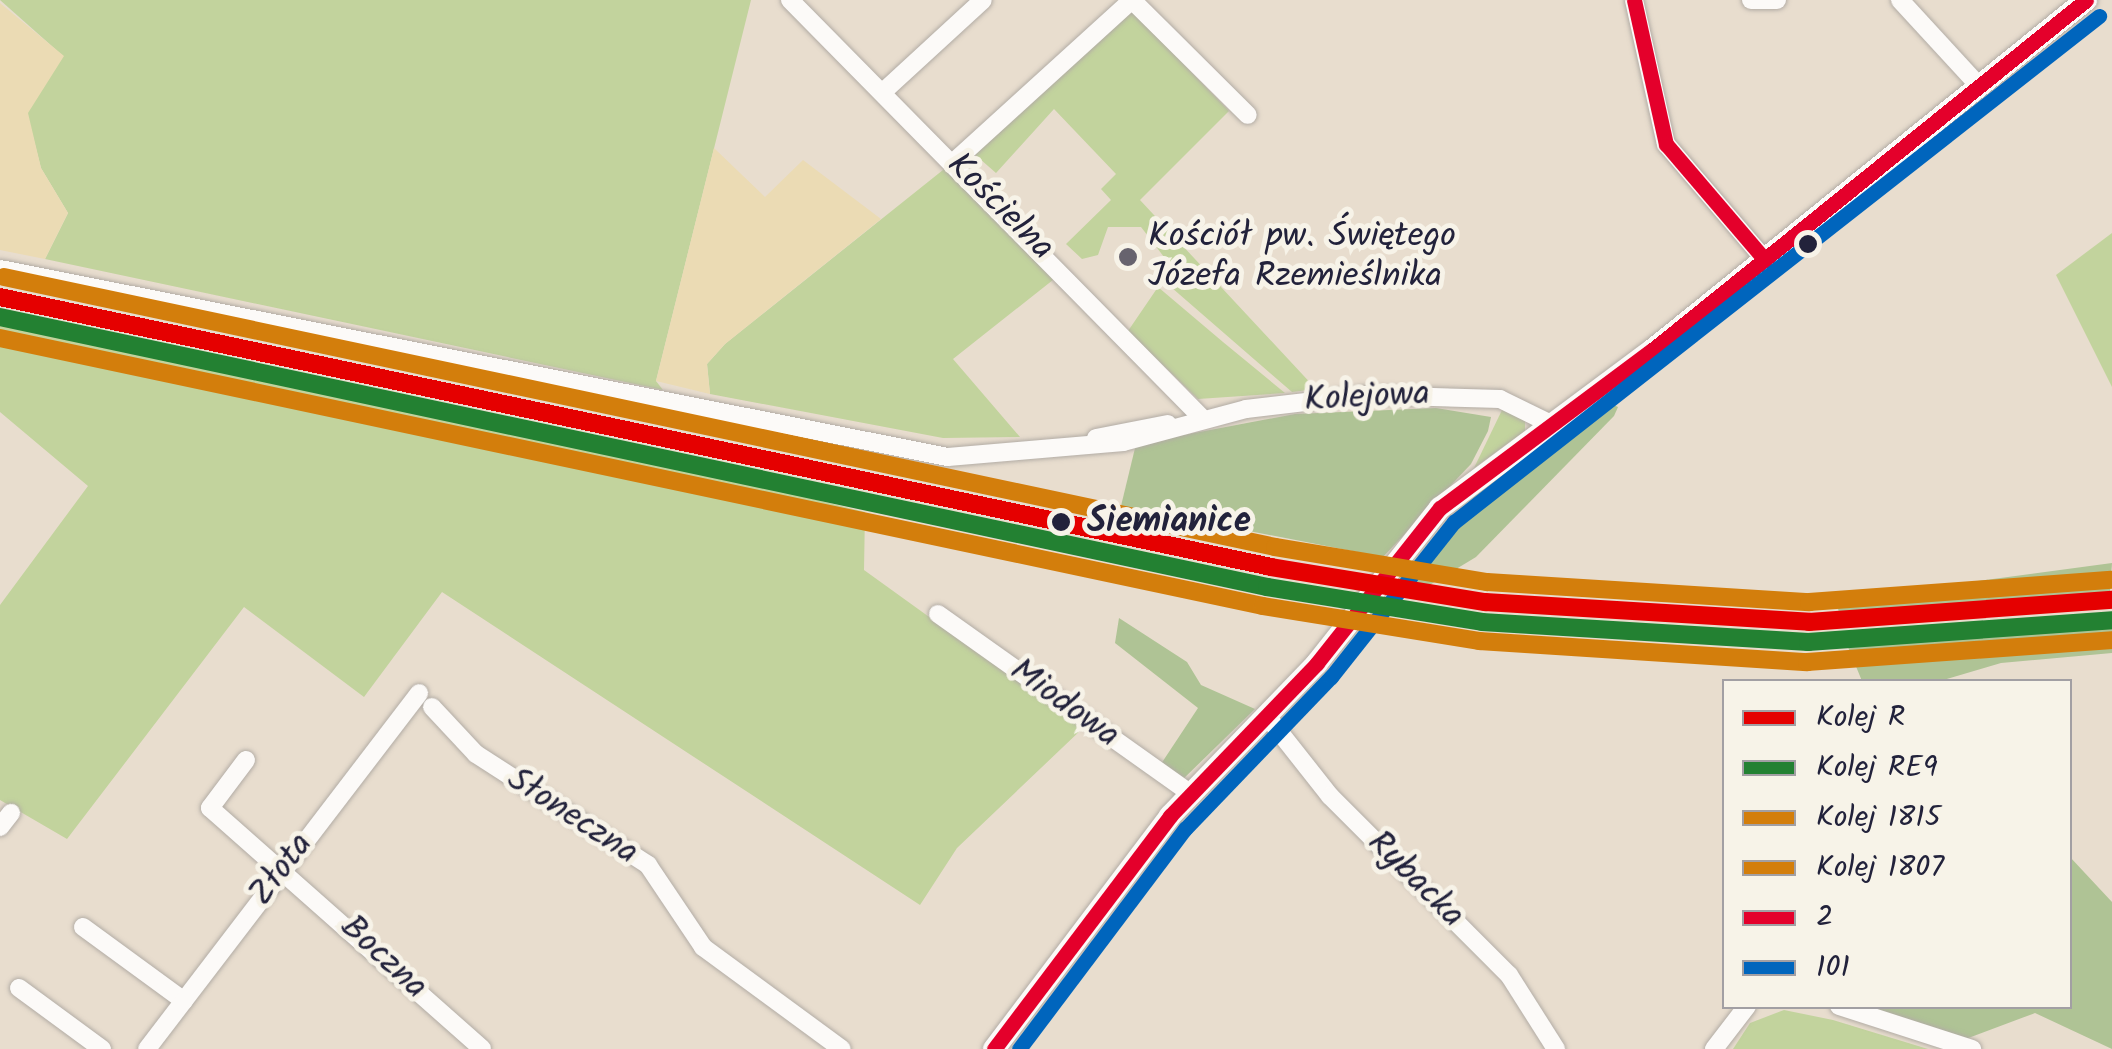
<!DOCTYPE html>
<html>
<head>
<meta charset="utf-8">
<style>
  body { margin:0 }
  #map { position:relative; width:2112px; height:1049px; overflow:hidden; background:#e8ddce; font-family:Kalam,sans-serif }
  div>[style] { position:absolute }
  .green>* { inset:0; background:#c2d39d }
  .forest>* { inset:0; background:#afc395 }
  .sand>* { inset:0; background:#ebdbb4 }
  .roads { filter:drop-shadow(0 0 2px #b2aca5) drop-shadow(0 0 2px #b2aca5) }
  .minor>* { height:18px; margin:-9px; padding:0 9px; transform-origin:9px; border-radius:9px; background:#fcfaf8 }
  .major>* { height:22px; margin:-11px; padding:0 11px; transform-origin:11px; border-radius:11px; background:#fcfaf8 }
  .bus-1>* { height:15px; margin:-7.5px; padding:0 7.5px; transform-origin:7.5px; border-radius:7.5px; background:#e4002b }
  .bus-2>* { height:15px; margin:-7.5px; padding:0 7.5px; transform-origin:7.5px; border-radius:7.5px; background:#0065bd }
  .rail-1>* { height:18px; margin:-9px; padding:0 9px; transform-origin:9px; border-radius:9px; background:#e50000 }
  .rail-2>* { height:18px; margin:-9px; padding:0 9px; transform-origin:9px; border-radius:9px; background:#238132 }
  .rail-3>* { height:18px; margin:-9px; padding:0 9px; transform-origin:9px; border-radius:9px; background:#d37e0c }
  .rail-4>* { height:18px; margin:-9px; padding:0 9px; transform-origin:9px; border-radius:9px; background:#d37e0c }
  .dots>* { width:28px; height:28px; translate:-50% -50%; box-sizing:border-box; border:5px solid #f7f3e8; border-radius:50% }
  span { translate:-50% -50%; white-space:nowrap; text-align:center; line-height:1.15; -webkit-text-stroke:10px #f7f3e8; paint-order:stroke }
  .street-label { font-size:35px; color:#22223b }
  .poi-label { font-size:35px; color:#22223b }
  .left { translate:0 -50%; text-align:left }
  .stop-label { font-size:35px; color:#22223b; font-weight:700 }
  .legend { position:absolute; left:1722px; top:679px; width:350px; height:330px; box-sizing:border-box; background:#f7f3e8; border:2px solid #a29fa3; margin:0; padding:12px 18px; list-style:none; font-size:30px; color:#22223b }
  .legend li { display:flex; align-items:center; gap:20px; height:50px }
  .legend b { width:50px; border:2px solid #a29fa3 }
</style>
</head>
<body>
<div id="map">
  <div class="green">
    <div style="clip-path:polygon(0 0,751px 0,656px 381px,663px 390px,45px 259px,68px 213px,41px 168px,27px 113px,63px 56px)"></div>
    <div style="clip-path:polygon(1129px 8px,1229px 111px,1140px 200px,1316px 389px,1292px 392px,1164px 281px,1174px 270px,1141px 227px,1108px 227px,1098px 255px,1082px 259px,1066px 244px,1111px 200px,1101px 189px,1116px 174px,1054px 109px,996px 173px,972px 152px)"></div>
    <div style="clip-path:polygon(953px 162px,1063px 272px,953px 359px,1020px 437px,943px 438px,710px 394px,707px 364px,725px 344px)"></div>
    <div style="clip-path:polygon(2112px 233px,2112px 387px,2056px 275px)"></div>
    <div style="clip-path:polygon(1158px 287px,1223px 342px,1285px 393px,1198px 399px,1128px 331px)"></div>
    <div style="clip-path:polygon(0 317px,478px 415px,865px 512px,864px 570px,1083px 728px,957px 848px,920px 905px,442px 592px,364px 697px,244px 607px,67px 839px,0 800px,0 605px,88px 486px,0 412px)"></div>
    <div style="clip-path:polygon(1503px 408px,1525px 418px,1525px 431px,1474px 468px)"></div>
    <div style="clip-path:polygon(1784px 1010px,1833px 1020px,1928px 1049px,1733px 1049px,1750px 1023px)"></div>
  </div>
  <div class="forest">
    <div style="clip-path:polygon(1605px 401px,1618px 407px,1614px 416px,1476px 557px,1428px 586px,1396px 580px,1481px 489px)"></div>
    <div style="clip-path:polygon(1436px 408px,1491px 417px,1488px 431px,1471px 464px,1383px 557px,1121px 506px,1136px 444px,1295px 414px)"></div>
    <div style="clip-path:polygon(2112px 563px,2110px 592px,1840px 617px,1836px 600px)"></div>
    <div style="clip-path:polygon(2112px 615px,2112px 653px,2001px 663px,1940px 681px,1862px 681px,1843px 635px,1981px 633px)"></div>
    <div style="clip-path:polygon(1119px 618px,1187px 662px,1201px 685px,1255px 709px,1180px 782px,1159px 767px,1198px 708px,1115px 643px)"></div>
    <div style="clip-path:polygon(2070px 857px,2112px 902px,2112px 1049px,2035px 1013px,1963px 1040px,1862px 1007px,2070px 1006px)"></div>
  </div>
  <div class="sand">
    <div style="clip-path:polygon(0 3px,64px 56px,28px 113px,41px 168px,68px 213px,45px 259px,0 250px)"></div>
    <div style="clip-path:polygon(714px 148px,765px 197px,803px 160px,881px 219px,725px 344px,707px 364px,710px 394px,656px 381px)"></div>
  </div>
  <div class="roads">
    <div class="minor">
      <div style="left:790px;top:0;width:588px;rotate:45.41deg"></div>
      <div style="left:1634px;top:0;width:148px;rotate:77.5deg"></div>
      <div style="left:1666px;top:144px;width:153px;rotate:49.5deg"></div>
      <div style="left:1751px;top:0;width:26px"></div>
      <div style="left:1900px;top:0;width:117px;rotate:47.4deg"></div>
      <div style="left:884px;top:91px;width:134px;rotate:-42.6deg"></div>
      <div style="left:956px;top:160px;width:238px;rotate:-42.3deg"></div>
      <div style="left:1132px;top:0;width:163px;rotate:44.8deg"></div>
      <div style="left:0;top:269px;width:966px;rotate:11.22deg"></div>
      <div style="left:948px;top:457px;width:176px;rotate:-4.9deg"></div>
      <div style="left:1123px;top:442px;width:127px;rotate:-15deg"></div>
      <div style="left:1246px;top:409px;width:121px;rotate:-6.7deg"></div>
      <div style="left:1366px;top:395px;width:134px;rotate:1.7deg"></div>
      <div style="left:1500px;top:399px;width:57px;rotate:26.1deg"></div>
      <div style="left:1096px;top:438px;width:73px;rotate:-11deg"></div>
      <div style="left:938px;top:614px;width:309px;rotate:35.4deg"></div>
      <div style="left:432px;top:707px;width:64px;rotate:46.9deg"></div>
      <div style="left:476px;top:754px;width:205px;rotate:32.8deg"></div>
      <div style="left:648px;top:865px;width:99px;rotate:56.1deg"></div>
      <div style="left:703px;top:947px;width:172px;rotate:36.3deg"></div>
      <div style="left:1266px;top:715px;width:103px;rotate:51.7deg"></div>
      <div style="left:1330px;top:796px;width:253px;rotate:45deg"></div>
      <div style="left:1509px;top:975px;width:88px;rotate:57.6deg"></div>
      <div style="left:246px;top:760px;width:60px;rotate:126.9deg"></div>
      <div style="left:210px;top:808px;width:363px;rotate:41.5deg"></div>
      <div style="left:0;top:827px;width:18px;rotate:-52deg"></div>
      <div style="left:83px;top:927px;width:125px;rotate:36.2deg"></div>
      <div style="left:19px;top:988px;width:103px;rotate:36.3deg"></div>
      <div style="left:1839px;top:1006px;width:140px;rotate:17.9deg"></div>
      <div style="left:147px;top:1049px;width:448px;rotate:-52.6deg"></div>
      <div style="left:1714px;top:1049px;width:54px;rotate:-52.5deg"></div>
    </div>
    <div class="major">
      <div style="left:994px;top:1049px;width:292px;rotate:-52.9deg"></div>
      <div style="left:1170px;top:816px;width:212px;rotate:-46.1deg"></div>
      <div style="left:1317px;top:663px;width:198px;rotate:-51.6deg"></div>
      <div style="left:1440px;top:508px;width:263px;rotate:-36.7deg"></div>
      <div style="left:1651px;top:351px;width:559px;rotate:-38.9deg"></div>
    </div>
  </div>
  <div class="bus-1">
    <div style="left:1634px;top:0;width:148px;rotate:77.5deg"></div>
    <div style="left:1666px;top:144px;width:153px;rotate:49.5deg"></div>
    <div style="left:994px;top:1049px;width:292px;rotate:-52.9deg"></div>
    <div style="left:1170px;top:816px;width:212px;rotate:-46.1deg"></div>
    <div style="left:1317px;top:663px;width:198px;rotate:-51.6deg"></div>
    <div style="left:1440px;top:508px;width:263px;rotate:-36.7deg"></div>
    <div style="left:1651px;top:351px;width:559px;rotate:-38.9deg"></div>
  </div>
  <div class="bus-2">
    <div style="left:1019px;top:1049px;width:276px;rotate:-53deg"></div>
    <div style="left:1185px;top:829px;width:211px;rotate:-46.2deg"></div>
    <div style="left:1331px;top:677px;width:198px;rotate:-51.6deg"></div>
    <div style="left:1454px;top:522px;width:820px;rotate:-38.11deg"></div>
  </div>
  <div class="rail-1">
    <div style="left:0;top:297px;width:1299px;rotate:11.99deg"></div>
    <div style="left:1271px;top:567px;width:217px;rotate:9.3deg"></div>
    <div style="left:1485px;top:602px;width:325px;rotate:3.5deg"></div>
    <div style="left:1809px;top:622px;width:304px;rotate:-4.2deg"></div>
  </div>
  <div class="rail-2">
    <div style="left:0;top:317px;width:1295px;rotate:12.03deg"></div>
    <div style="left:1267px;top:587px;width:218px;rotate:9.2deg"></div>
    <div style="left:1482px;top:622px;width:327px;rotate:3.5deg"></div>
    <div style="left:1808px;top:642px;width:305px;rotate:-4.1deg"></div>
  </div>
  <div class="rail-3">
    <div style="left:4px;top:277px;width:1299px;rotate:11.99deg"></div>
    <div style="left:1275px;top:547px;width:215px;rotate:9.4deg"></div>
    <div style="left:1487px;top:582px;width:323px;rotate:3.6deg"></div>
    <div style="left:1809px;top:602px;width:303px;rotate:-4.2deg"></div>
  </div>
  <div class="rail-4">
    <div style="left:0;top:338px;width:1291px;rotate:11.98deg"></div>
    <div style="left:1263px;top:606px;width:219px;rotate:9.2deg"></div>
    <div style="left:1479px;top:641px;width:329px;rotate:3.7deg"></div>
    <div style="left:1807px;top:662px;width:306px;rotate:-4.1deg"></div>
  </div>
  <div class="dots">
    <div style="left:1808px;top:244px;background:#22223b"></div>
    <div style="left:1128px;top:257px;background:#67636e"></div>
    <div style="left:1061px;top:522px;background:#22223b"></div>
  </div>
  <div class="street-label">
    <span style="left:1000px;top:207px;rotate:45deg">Kościelna</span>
    <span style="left:1367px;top:398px;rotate:-3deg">Kolejowa</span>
    <span style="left:1064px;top:704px;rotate:36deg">Miodowa</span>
    <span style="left:572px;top:817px;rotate:33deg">Słoneczna</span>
    <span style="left:282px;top:870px;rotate:-53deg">Złota</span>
    <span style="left:1415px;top:880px;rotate:45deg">Rybacka</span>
    <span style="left:383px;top:958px;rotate:43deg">Boczna</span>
  </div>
  <div class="poi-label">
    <span class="left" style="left:1148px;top:257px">Kościół pw. Świętego<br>Józefa Rzemieślnika</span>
  </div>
  <div class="stop-label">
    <span class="left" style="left:1087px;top:522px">Siemianice</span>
  </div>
  <ul class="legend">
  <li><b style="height:12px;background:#e50000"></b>Kolej R</li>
  <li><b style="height:12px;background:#238132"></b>Kolej RE9</li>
  <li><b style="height:12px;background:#d37e0c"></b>Kolej 1815</li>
  <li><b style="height:12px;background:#d37e0c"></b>Kolej 1807</li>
  <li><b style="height:12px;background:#e4002b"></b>2</li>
  <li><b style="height:12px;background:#0065bd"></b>101</li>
  </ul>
</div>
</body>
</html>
